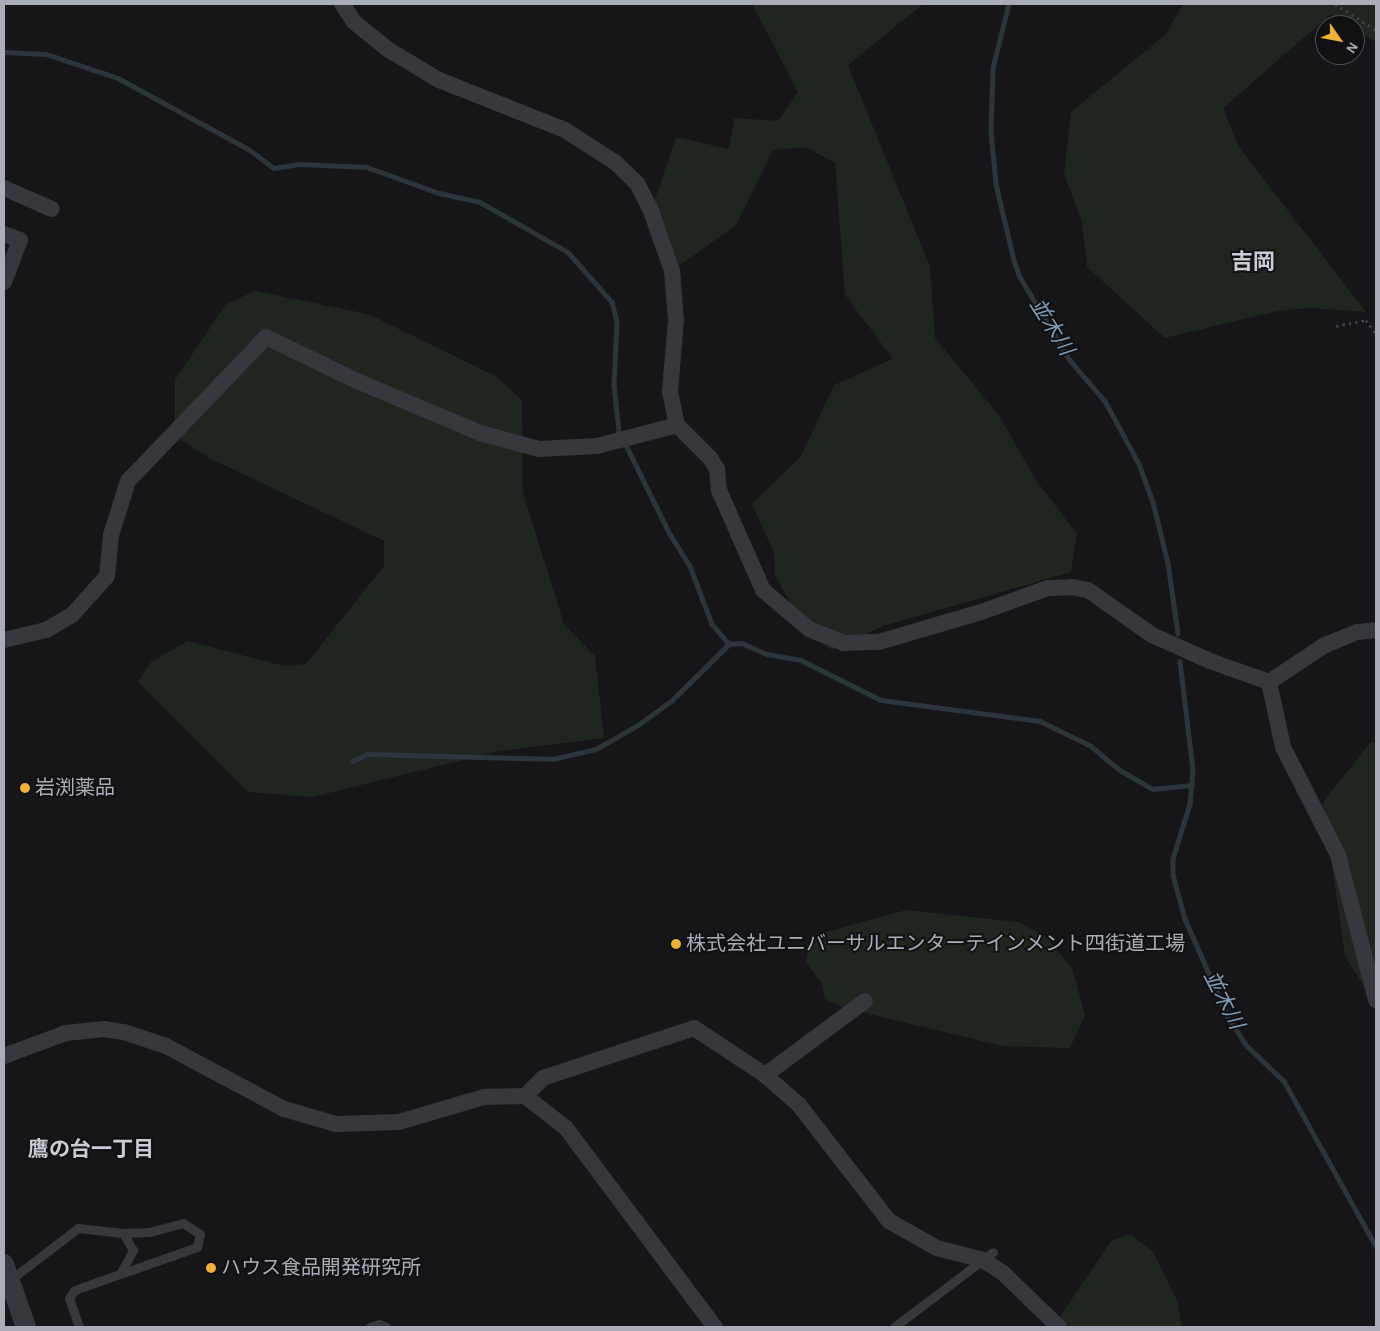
<!DOCTYPE html>
<html>
<head>
<meta charset="utf-8">
<style>
  body { margin:0 }
  #map { position:relative; width:1380px; height:1331px; overflow:hidden; background:#161618; font-family:"Alegreya Sans","Noto Sans JP",sans-serif }
  div>[style] { position:absolute }
  .green>* { inset:0; background:#1e261f }
  .stream>* { height:4.5px; margin:-2.25px; padding:0 2.25px; transform-origin:2.25px; border-radius:2.25px; background:#2c353c }
  .path>* { height:2.5px; margin-top:-1.25px; transform-origin:0; background:repeating-linear-gradient(90deg,#3d3f44 0 2.5px,transparent 0 6.5px) }
  .service>* { height:9px; margin:-4.5px; padding:0 4.5px; transform-origin:4.5px; border-radius:4.5px; background:#37383d }
  .minor>* { height:16px; margin:-8px; padding:0 8px; transform-origin:8px; border-radius:8px; background:#37383d }
  .tertiary>* { height:20px; margin:-10px; padding:0 10px; transform-origin:10px; border-radius:10px; background:#37383d }
  .dots>* { width:14px; height:14px; translate:-50% -50%; box-sizing:border-box; border:2px solid #111113; border-radius:50% }
  span { translate:-50% -50%; white-space:nowrap; text-align:center; line-height:1.15; -webkit-text-stroke:4px #111113; paint-order:stroke }
  .poi-label { font-size:20px; color:#a8adb8 }
  .left { translate:0 -50%; text-align:left }
  .water-label { font-size:21px; color:#7f9bb3; font-style:italic }
  .neighbourhood-label { font-size:21px; color:#c9ccd4; font-weight:700 }
  .quarter-label { font-size:22px; color:#c9ccd4; font-weight:700 }
  .frame { position:absolute; inset:0; border:5px solid #a8adb8; pointer-events:none }
  .north { position:absolute; left:1315px; top:15px; width:50px; height:50px; box-sizing:border-box; background:#111113; border:1px solid #4d4f55; border-radius:50%; rotate:123deg; font-size:14px; font-weight:700; line-height:20px; text-align:center; color:#a8adb8 }
  .north::after { content:''; display:block; margin:auto; width:18px; height:22px; background:#f2b134; clip-path:polygon(50% 0,100% 100%,50% 72%,0 100%) }
</style>
</head>
<body>
<div id="map">
  <div class="green">
    <div style="clip-path:polygon(752px 4px,923px 4px,848px 65px,930px 267px,935px 338px,998px 414px,1036px 480px,1077px 534px,1071px 572px,883px 626px,832px 650px,807px 634px,775px 575px,774px 553px,752px 504px,801px 456px,834px 385px,893px 359px,845px 295px,835px 163px,806px 147px,773px 150px,736px 225px,672px 271px,651px 211px,676px 137px,729px 149px,734px 118px,778px 121px,798px 92px)"></div>
    <div style="clip-path:polygon(1183px 4px,1376px 4px,1376px 42px,1355px 29px,1355px 25px,1349px 25px,1331px 14px,1223px 108px,1239px 147px,1366px 312px,1309px 308px,1277px 311px,1165px 338px,1087px 267px,1082px 222px,1064px 174px,1071px 112px,1165px 35px)"></div>
    <div style="clip-path:polygon(255px 291px,368px 314px,497px 377px,522px 400px,523px 493px,564px 624px,595px 656px,604px 738px,499px 751px,313px 797px,248px 792px,138px 682px,151px 662px,188px 641px,284px 666px,306px 664px,384px 566px,384px 541px,209px 458px,175px 436px,175px 380px,226px 304px)"></div>
    <div style="clip-path:polygon(1376px 741px,1376px 1006px,1345px 956px,1323px 802px,1370px 743px)"></div>
    <div style="clip-path:polygon(906px 910px,1018px 922px,1045px 936px,1072px 968px,1085px 1015px,1070px 1048px,1002px 1046px,849px 1009px,825px 999px,822px 984px,806px 962px,811px 936px)"></div>
    <div style="clip-path:polygon(1131px 1234px,1154px 1253px,1178px 1303px,1182px 1327px,1053px 1327px,1111px 1241px)"></div>
  </div>
  <div class="stream">
    <div style="left:1009px;top:4px;width:66px;rotate:104deg"></div>
    <div style="left:993px;top:68px;width:64px;rotate:91.8deg"></div>
    <div style="left:991px;top:132px;width:52px;rotate:84.5deg"></div>
    <div style="left:996px;top:184px;width:78px;rotate:76.7deg"></div>
    <div style="left:1014px;top:260px;width:18px;rotate:71deg"></div>
    <div style="left:1020px;top:277px;width:96px;rotate:59.1deg"></div>
    <div style="left:1069px;top:359px;width:55px;rotate:49.4deg"></div>
    <div style="left:1105px;top:401px;width:72px;rotate:61.6deg"></div>
    <div style="left:1139px;top:464px;width:40px;rotate:69.8deg"></div>
    <div style="left:1153px;top:502px;width:63px;rotate:76.2deg"></div>
    <div style="left:1168px;top:563px;width:71px;rotate:81.9deg"></div>
    <div style="left:4px;top:52px;width:42px;rotate:2.7deg"></div>
    <div style="left:46px;top:54px;width:76px;rotate:18.4deg"></div>
    <div style="left:118px;top:78px;width:150px;rotate:28.6deg"></div>
    <div style="left:250px;top:150px;width:30px;rotate:37deg"></div>
    <div style="left:274px;top:168px;width:25px;rotate:-9deg"></div>
    <div style="left:299px;top:164px;width:68px;rotate:2.5deg"></div>
    <div style="left:367px;top:167px;width:77px;rotate:19.9deg"></div>
    <div style="left:439px;top:193px;width:42px;rotate:12.4deg"></div>
    <div style="left:480px;top:202px;width:101px;rotate:29.6deg"></div>
    <div style="left:568px;top:252px;width:67px;rotate:48.7deg"></div>
    <div style="left:612px;top:302px;width:21px;rotate:76deg"></div>
    <div style="left:617px;top:322px;width:63px;rotate:92.7deg"></div>
    <div style="left:614px;top:385px;width:46px;rotate:83.8deg"></div>
    <div style="left:619px;top:431px;width:115px;rotate:63.7deg"></div>
    <div style="left:670px;top:534px;width:38px;rotate:58deg"></div>
    <div style="left:690px;top:566px;width:62px;rotate:69.2deg"></div>
    <div style="left:712px;top:624px;width:26px;rotate:50deg"></div>
    <div style="left:1180px;top:661px;width:110px;rotate:83.2deg"></div>
    <div style="left:1193px;top:770px;width:34px;rotate:95deg"></div>
    <div style="left:1190px;top:804px;width:58px;rotate:107.2deg"></div>
    <div style="left:1173px;top:859px;width:16px;rotate:90deg"></div>
    <div style="left:1173px;top:875px;width:46px;rotate:74.7deg"></div>
    <div style="left:1185px;top:919px;width:107px;rotate:66.3deg"></div>
    <div style="left:1228px;top:1017px;width:33px;rotate:57deg"></div>
    <div style="left:1246px;top:1045px;width:52px;rotate:43.5deg"></div>
    <div style="left:1284px;top:1081px;width:189px;rotate:60.9deg"></div>
    <div style="left:352px;top:761px;width:17px;rotate:-24deg"></div>
    <div style="left:368px;top:754px;width:185px;rotate:1.5deg"></div>
    <div style="left:553px;top:759px;width:44px;rotate:-13.1deg"></div>
    <div style="left:596px;top:749px;width:48px;rotate:-29.7deg"></div>
    <div style="left:638px;top:725px;width:39px;rotate:-36deg"></div>
    <div style="left:670px;top:702px;width:83px;rotate:-44.5deg"></div>
    <div style="left:729px;top:644px;width:13px;rotate:-4deg"></div>
    <div style="left:742px;top:643px;width:27px;rotate:24deg"></div>
    <div style="left:767px;top:654px;width:35px;rotate:10deg"></div>
    <div style="left:801px;top:660px;width:89px;rotate:26.6deg"></div>
    <div style="left:881px;top:700px;width:160px;rotate:7.5deg"></div>
    <div style="left:1040px;top:721px;width:57px;rotate:26.1deg"></div>
    <div style="left:1091px;top:746px;width:38px;rotate:40deg"></div>
    <div style="left:1120px;top:770px;width:38px;rotate:30deg"></div>
    <div style="left:1153px;top:789px;width:39px;rotate:-6deg"></div>
  </div>
  <div class="path">
    <div style="left:1335px;top:4px;width:49px;rotate:32.4deg"></div>
    <div style="left:1336px;top:326px;width:31px;rotate:-11deg"></div>
    <div style="left:1366px;top:320px;width:17px;rotate:54deg"></div>
  </div>
  <div class="service">
    <div style="left:120px;top:1274px;width:82px;rotate:-19.3deg"></div>
    <div style="left:197px;top:1247px;width:13px;rotate:-77deg"></div>
    <div style="left:200px;top:1234px;width:20px;rotate:-147deg"></div>
    <div style="left:183px;top:1223px;width:34px;rotate:165deg"></div>
    <div style="left:150px;top:1232px;width:27px;rotate:178deg"></div>
    <div style="left:10px;top:1280px;width:86px;rotate:-37.4deg"></div>
    <div style="left:78px;top:1228px;width:45px;rotate:6.3deg"></div>
    <div style="left:123px;top:1233px;width:20px;rotate:60deg"></div>
    <div style="left:133px;top:1250px;width:27px;rotate:118deg"></div>
    <div style="left:120px;top:1274px;width:48px;rotate:160.4deg"></div>
    <div style="left:75px;top:1290px;width:10px;rotate:127deg"></div>
    <div style="left:69px;top:1298px;width:31px;rotate:71deg"></div>
    <div style="left:370px;top:1327px;width:9px;rotate:-18deg"></div>
    <div style="left:379px;top:1324px;width:8px;rotate:23deg"></div>
    <div style="left:894px;top:1327px;width:124px;rotate:-37.1deg"></div>
  </div>
  <div class="minor">
    <div style="left:342px;top:4px;width:22px;rotate:56deg"></div>
    <div style="left:354px;top:22px;width:45px;rotate:38.7deg"></div>
    <div style="left:389px;top:50px;width:58px;rotate:31deg"></div>
    <div style="left:439px;top:80px;width:136px;rotate:21.6deg"></div>
    <div style="left:565px;top:130px;width:61px;rotate:32.9deg"></div>
    <div style="left:616px;top:163px;width:29px;rotate:44deg"></div>
    <div style="left:637px;top:183px;width:31px;rotate:63deg"></div>
    <div style="left:651px;top:211px;width:64px;rotate:70.7deg"></div>
    <div style="left:672px;top:271px;width:49px;rotate:85.3deg"></div>
    <div style="left:676px;top:320px;width:72px;rotate:94.8deg"></div>
    <div style="left:670px;top:392px;width:34px;rotate:78deg"></div>
    <div style="left:677px;top:425px;width:47px;rotate:45deg"></div>
    <div style="left:710px;top:458px;width:13px;rotate:58deg"></div>
    <div style="left:717px;top:469px;width:21px;rotate:85deg"></div>
    <div style="left:719px;top:490px;width:109px;rotate:66.3deg"></div>
    <div style="left:763px;top:590px;width:60px;rotate:40.3deg"></div>
    <div style="left:809px;top:629px;width:37px;rotate:22deg"></div>
    <div style="left:843px;top:643px;width:36px;rotate:-2deg"></div>
    <div style="left:879px;top:642px;width:109px;rotate:-16.4deg"></div>
    <div style="left:984px;top:611px;width:68px;rotate:-19.8deg"></div>
    <div style="left:1048px;top:588px;width:24px;rotate:-2deg"></div>
    <div style="left:1072px;top:587px;width:16px;rotate:11deg"></div>
    <div style="left:1088px;top:590px;width:78px;rotate:35.1deg"></div>
    <div style="left:1152px;top:635px;width:64px;rotate:24.1deg"></div>
    <div style="left:1210px;top:661px;width:63px;rotate:19.6deg"></div>
    <div style="left:4px;top:188px;width:52px;rotate:23.6deg"></div>
    <div style="left:4px;top:234px;width:17px;rotate:21deg"></div>
    <div style="left:20px;top:240px;width:45px;rotate:110.9deg"></div>
    <div style="left:4px;top:640px;width:43px;rotate:-13.4deg"></div>
    <div style="left:46px;top:630px;width:30px;rotate:-30deg"></div>
    <div style="left:72px;top:615px;width:52px;rotate:-48.1deg"></div>
    <div style="left:107px;top:576px;width:41px;rotate:-84.4deg"></div>
    <div style="left:111px;top:535px;width:57px;rotate:-72.5deg"></div>
    <div style="left:128px;top:481px;width:199px;rotate:-46.2deg"></div>
    <div style="left:266px;top:337px;width:101px;rotate:25.8deg"></div>
    <div style="left:357px;top:381px;width:134px;rotate:22.9deg"></div>
    <div style="left:480px;top:433px;width:61px;rotate:15.2deg"></div>
    <div style="left:539px;top:449px;width:58px;rotate:-3deg"></div>
    <div style="left:597px;top:446px;width:83px;rotate:-14.7deg"></div>
    <div style="left:1269px;top:682px;width:66px;rotate:77.8deg"></div>
    <div style="left:1283px;top:747px;width:121px;rotate:63deg"></div>
    <div style="left:1338px;top:855px;width:150px;rotate:75.3deg"></div>
    <div style="left:1269px;top:682px;width:67px;rotate:-33.5deg"></div>
    <div style="left:1325px;top:645px;width:35px;rotate:-22deg"></div>
    <div style="left:1358px;top:632px;width:18px;rotate:-6deg"></div>
    <div style="left:4px;top:1056px;width:66px;rotate:-20.4deg"></div>
    <div style="left:66px;top:1033px;width:38px;rotate:-6deg"></div>
    <div style="left:104px;top:1029px;width:20px;rotate:9deg"></div>
    <div style="left:124px;top:1032px;width:44px;rotate:18.4deg"></div>
    <div style="left:166px;top:1046px;width:134px;rotate:28.1deg"></div>
    <div style="left:284px;top:1109px;width:54px;rotate:16.1deg"></div>
    <div style="left:336px;top:1124px;width:63px;rotate:-1.8deg"></div>
    <div style="left:399px;top:1122px;width:89px;rotate:-16.4deg"></div>
    <div style="left:484px;top:1097px;width:41px;rotate:-1.4deg"></div>
    <div style="left:525px;top:1096px;width:52px;rotate:38deg"></div>
    <div style="left:566px;top:1128px;width:249px;rotate:53.2deg"></div>
    <div style="left:765px;top:1075px;width:124px;rotate:-36.5deg"></div>
    <div style="left:525px;top:1096px;width:25px;rotate:-45deg"></div>
    <div style="left:543px;top:1078px;width:159px;rotate:-18.3deg"></div>
    <div style="left:694px;top:1028px;width:85px;rotate:33.5deg"></div>
    <div style="left:765px;top:1075px;width:45px;rotate:41.4deg"></div>
    <div style="left:799px;top:1105px;width:147px;rotate:52.2deg"></div>
    <div style="left:889px;top:1221px;width:55px;rotate:29.4deg"></div>
    <div style="left:937px;top:1248px;width:48px;rotate:14.6deg"></div>
    <div style="left:983px;top:1260px;width:24px;rotate:33deg"></div>
    <div style="left:1003px;top:1273px;width:78px;rotate:44deg"></div>
  </div>
  <div class="tertiary">
    <div style="left:4px;top:1264px;width:67px;rotate:70.8deg"></div>
  </div>
  <div class="dots">
    <div style="left:25px;top:788px;background:#f2b134"></div>
    <div style="left:676px;top:944px;background:#f2b134"></div>
    <div style="left:211px;top:1268px;background:#f2b134"></div>
  </div>
  <div class="poi-label">
    <span class="left" style="left:35px;top:788px">岩渕薬品</span>
    <span class="left" style="left:686px;top:944px">株式会社ユニバーサルエンターテインメント四街道工場</span>
    <span class="left" style="left:221px;top:1268px">ハウス食品開発研究所</span>
  </div>
  <div class="water-label">
    <span style="left:1051px;top:327px;rotate:58deg">並木川</span>
    <span style="left:1223px;top:1000px;rotate:63deg">並木川</span>
  </div>
  <div class="neighbourhood-label">
    <span style="left:91px;top:1150px">鷹の台一丁目</span>
  </div>
  <div class="quarter-label">
    <span style="left:1253px;top:263px">吉岡</span>
  </div>
  <div class="frame"></div>
  <div class="north">N</div>
</div>
</body>
</html>
